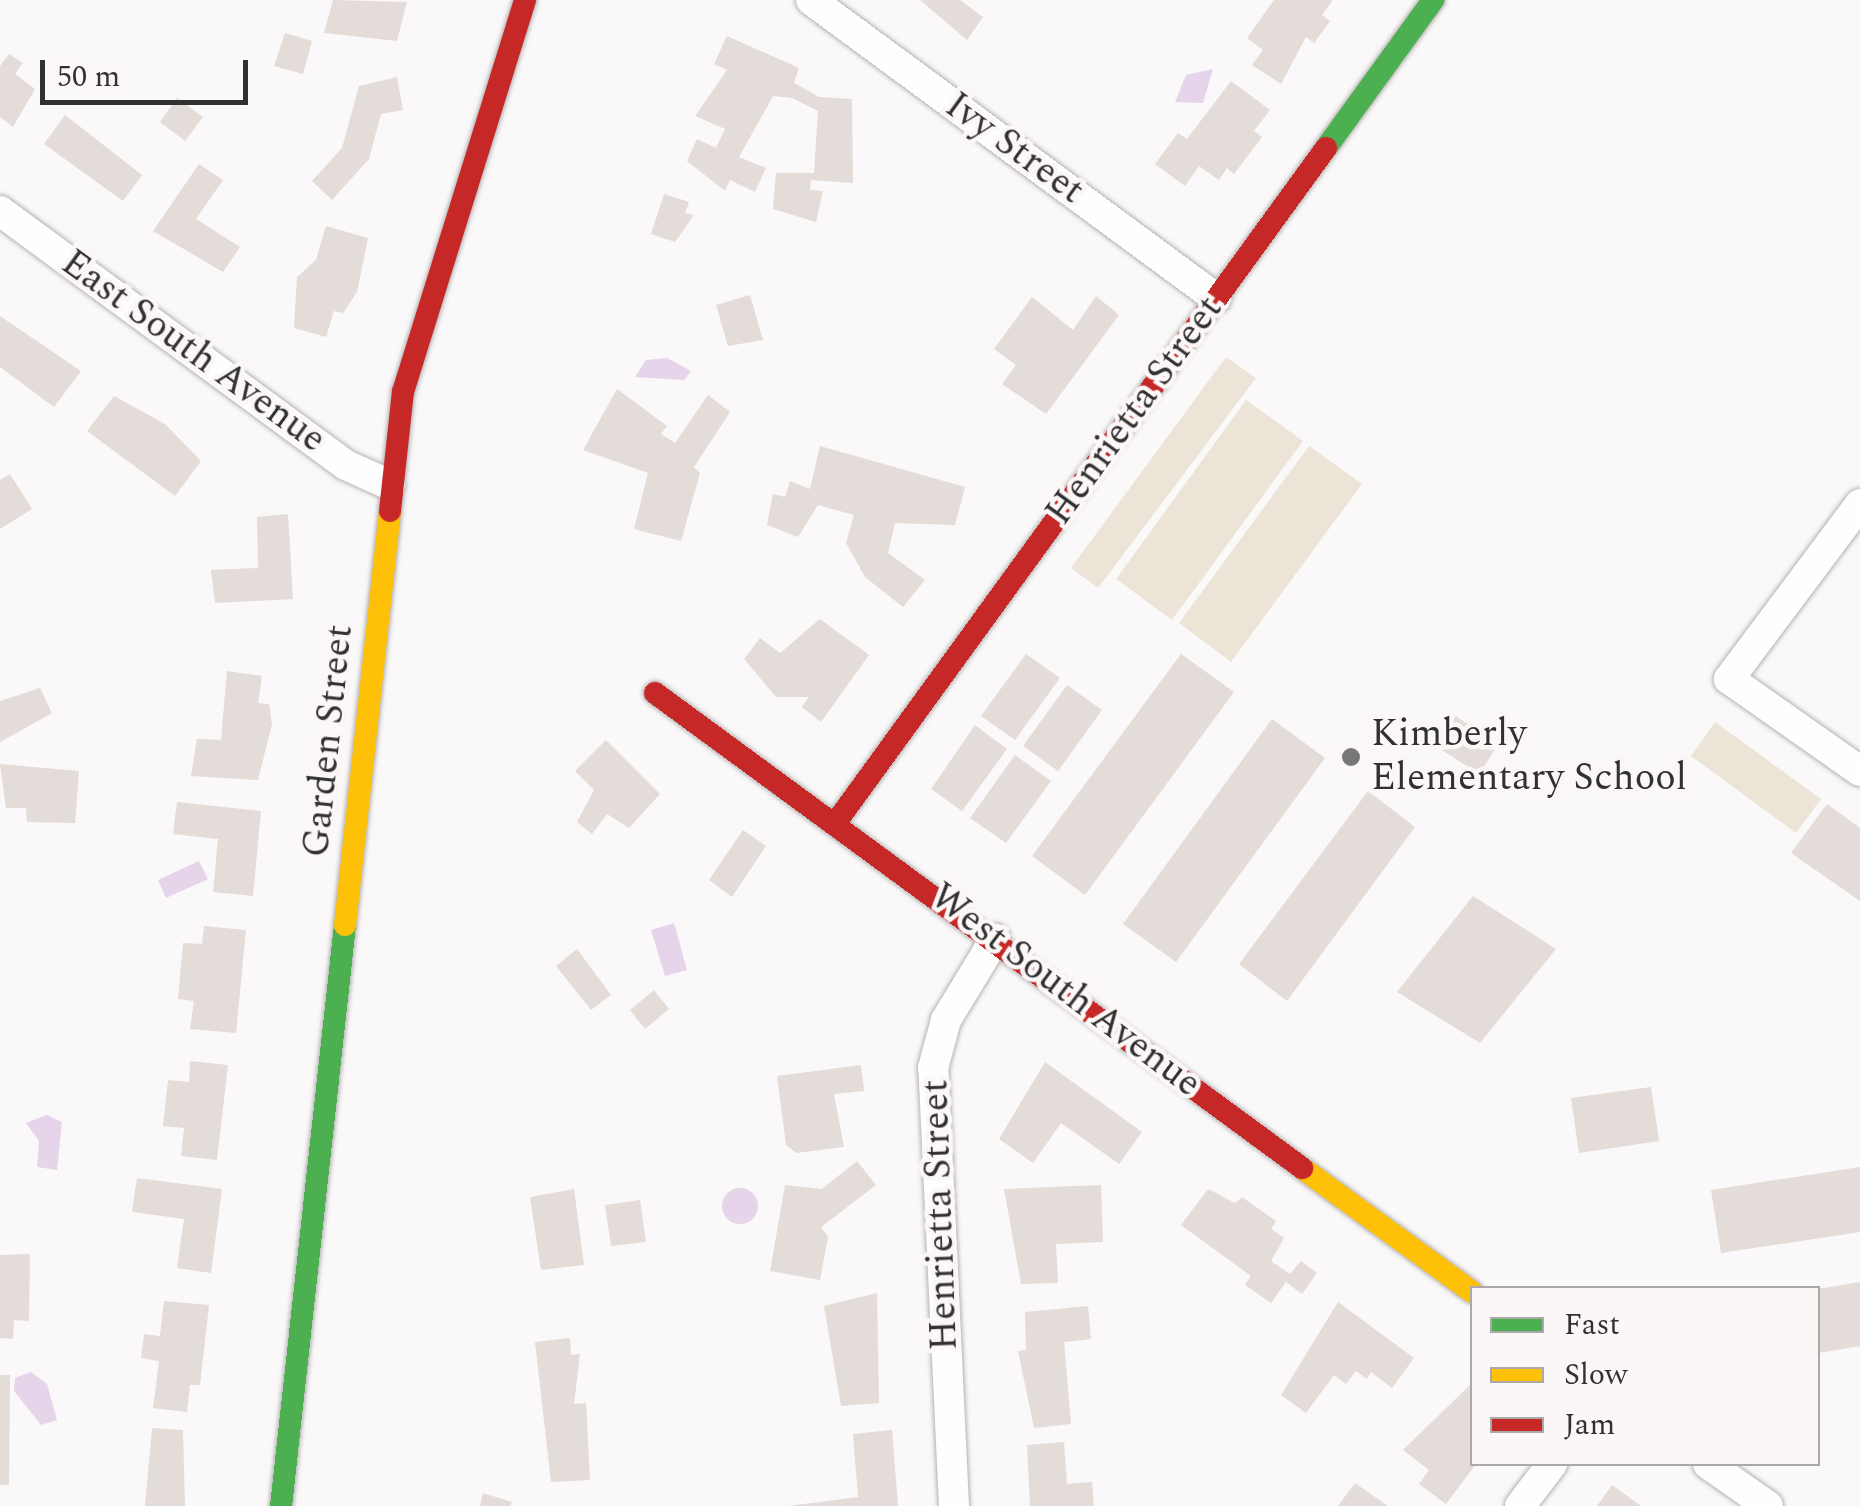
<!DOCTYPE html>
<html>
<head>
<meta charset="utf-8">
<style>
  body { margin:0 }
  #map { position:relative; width:1860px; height:1506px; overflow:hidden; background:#faf8f8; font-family:Spectral,serif }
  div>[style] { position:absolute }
  .green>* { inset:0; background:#ece5d7 }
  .water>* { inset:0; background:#e6d4ea }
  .round { border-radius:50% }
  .building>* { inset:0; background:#e3dcd8 }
  .roads { filter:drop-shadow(0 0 2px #b5b3b3) drop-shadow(0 0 2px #b5b3b3) }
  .street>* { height:30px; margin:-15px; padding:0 15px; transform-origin:15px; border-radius:15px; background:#fefefe }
  .fast>* { height:22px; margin:-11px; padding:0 11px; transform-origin:11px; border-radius:11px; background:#4caf50 }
  .slow>* { height:22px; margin:-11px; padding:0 11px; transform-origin:11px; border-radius:11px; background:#ffc107 }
  .jam>* { height:22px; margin:-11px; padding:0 11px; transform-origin:11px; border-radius:11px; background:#c62828 }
  .dots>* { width:28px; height:28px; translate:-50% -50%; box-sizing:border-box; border:5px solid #fbf7f7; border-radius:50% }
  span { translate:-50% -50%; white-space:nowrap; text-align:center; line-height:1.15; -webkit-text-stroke:9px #fbf7f7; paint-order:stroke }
  .street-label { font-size:38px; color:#323131 }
  .poi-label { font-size:38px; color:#323131 }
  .left { translate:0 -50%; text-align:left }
  .legend { position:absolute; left:1470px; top:1286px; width:350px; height:180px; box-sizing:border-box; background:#fbf7f7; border:2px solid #aba8a8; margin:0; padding:12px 18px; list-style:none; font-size:30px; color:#323131 }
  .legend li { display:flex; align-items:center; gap:20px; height:50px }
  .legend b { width:50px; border:2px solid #aba8a8 }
  .scale { position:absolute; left:40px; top:60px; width:208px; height:45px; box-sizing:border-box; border:5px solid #323131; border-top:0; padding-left:12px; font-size:30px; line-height:35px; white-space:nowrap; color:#323131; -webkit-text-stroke:8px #fbf7f7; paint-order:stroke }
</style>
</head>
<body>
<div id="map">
  <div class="green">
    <div style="clip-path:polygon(1226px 357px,1256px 378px,1098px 588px,1071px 568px)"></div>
    <div style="clip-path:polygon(1246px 400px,1303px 441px,1172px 620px,1116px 579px)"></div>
    <div style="clip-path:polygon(1309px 446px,1362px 484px,1231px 662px,1179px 623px)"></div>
    <div style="clip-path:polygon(1715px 722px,1821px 799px,1796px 833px,1691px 756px)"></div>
  </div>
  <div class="water">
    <div style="clip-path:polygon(1213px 69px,1203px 103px,1175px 102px,1186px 75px)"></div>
    <div style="clip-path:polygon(667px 358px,691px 371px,684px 380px,635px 377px,646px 360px)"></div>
    <div style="clip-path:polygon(199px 861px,208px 879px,166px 898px,158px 880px)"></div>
    <div style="clip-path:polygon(674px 923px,687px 970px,665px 976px,651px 930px)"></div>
    <div style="clip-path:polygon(47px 1115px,62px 1122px,57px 1170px,37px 1167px,39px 1141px,26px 1123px)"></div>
    <div class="round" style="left:722px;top:1188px;width:36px;height:36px"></div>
    <div style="clip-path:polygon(31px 1372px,47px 1384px,57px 1420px,41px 1425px,14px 1391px,15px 1378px)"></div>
  </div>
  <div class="building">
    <div style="clip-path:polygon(333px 0,407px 2px,397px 41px,324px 33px)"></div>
    <div style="clip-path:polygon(920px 0,960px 0,983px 17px,967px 40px)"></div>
    <div style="clip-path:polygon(1274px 0,1333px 0,1322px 15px,1330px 21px,1314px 43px,1306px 37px,1281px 84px,1252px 65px,1263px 50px,1247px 38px)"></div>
    <div style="clip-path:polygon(285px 33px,312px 41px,303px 74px,274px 66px)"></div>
    <div style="clip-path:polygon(727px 36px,799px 68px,794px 83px,819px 97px,852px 99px,853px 183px,811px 180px,810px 190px,823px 191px,816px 222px,773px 209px,776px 173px,814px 173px,818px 111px,792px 98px,773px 96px,739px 157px,766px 168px,755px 192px,730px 180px,725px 191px,687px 161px,697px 139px,716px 148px,725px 129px,695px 116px,727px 70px,714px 64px)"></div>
    <div style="clip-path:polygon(9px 54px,23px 63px,15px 74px,35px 89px,13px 127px,0 117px,0 66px)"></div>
    <div style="clip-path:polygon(397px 77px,403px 110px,381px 114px,369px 159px,332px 200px,312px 181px,342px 148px,359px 86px)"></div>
    <div style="clip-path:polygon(1231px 81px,1270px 110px,1254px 131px,1262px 137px,1234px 174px,1227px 168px,1219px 180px,1199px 166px,1185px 186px,1155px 164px,1178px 133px,1187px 139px)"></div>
    <div style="clip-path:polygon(177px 98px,203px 117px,185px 141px,160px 122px)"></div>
    <div style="clip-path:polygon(65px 115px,142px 175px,123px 201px,44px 144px)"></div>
    <div style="clip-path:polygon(199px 164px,223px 180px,196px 219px,240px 247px,223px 272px,153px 231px)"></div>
    <div style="clip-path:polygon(664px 194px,689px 202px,685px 213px,694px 215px,675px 242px,651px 234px)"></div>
    <div style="clip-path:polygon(326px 226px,368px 238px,357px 292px,343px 313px,334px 311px,326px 337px,294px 328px,297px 277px,316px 260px)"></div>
    <div style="clip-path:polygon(750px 295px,763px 340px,728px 346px,716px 305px)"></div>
    <div style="clip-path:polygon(1096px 296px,1119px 315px,1046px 414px,1002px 384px,1016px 365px,994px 349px,1032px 297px,1073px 330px)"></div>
    <div style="clip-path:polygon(0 316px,81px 371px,54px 407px,0 367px)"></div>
    <div style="clip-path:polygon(617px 389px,667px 426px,661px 434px,675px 443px,708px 395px,730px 412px,694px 467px,700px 473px,681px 541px,634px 529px,648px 473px,583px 450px)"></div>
    <div style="clip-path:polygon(114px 396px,165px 424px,201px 461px,175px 496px,87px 431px)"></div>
    <div style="clip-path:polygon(820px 446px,965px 487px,955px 525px,895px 523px,888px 553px,925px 580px,903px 607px,865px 577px,846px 543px,854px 515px,818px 505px,798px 537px,767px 525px,773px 494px,785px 497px,790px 481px,810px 489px)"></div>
    <div style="clip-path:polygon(10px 474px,32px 509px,0 529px,0 480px)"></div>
    <div style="clip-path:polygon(288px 514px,293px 599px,215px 603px,211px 570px,258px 568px,257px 517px)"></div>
    <div style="clip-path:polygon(820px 619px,869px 655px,821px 722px,802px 707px,809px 697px,776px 697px,744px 659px,760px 638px,780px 653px)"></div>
    <div style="clip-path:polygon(1026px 654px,1060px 678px,1015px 740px,981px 716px)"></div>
    <div style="clip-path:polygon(1181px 654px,1234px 692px,1085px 895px,1032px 856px)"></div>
    <div style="clip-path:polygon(227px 671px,262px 676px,258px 703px,269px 704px,272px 724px,258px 780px,191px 776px,197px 739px,221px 740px)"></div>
    <div style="clip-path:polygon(1067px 685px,1102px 710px,1058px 771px,1023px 746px)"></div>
    <div style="clip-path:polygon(40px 688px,52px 713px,0 742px,0 701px)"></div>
    <div style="clip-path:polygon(1456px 716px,1498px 745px,1479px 774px,1436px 746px)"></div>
    <div style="clip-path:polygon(1272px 719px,1325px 758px,1176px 962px,1123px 924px)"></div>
    <div style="clip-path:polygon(975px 725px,1007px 749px,962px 811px,931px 789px)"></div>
    <div style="clip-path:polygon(606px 740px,660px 794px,629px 828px,607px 814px,592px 834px,577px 822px,594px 790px,575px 771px)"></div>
    <div style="clip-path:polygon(1015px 755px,1051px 781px,1006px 843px,970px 818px)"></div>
    <div style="clip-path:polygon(0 764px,79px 771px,75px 823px,27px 822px,26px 808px,6px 808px)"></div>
    <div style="clip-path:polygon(1368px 791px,1415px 827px,1287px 1001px,1239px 964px)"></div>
    <div style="clip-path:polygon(177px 802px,261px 811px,253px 896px,213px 892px,218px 839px,173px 834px)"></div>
    <div style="clip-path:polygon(1827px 804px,1860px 828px,1860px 901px,1791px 853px)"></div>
    <div style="clip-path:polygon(743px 830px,766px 846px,732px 897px,709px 880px)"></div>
    <div style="clip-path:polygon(1473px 896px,1556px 949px,1480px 1043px,1397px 992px)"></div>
    <div style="clip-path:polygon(204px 926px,246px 930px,236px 1033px,190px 1029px,194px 1001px,178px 999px,183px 943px,202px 944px)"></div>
    <div style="clip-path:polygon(577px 949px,611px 995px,591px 1010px,556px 966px)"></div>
    <div style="clip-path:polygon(654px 990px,669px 1009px,645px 1029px,630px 1010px)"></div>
    <div style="clip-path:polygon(190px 1061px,228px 1065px,217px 1160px,181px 1156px,184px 1128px,163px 1126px,168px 1080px,189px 1082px)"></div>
    <div style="clip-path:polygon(1045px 1062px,1142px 1132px,1119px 1164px,1061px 1123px,1033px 1163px,999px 1139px)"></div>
    <div style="clip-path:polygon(861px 1065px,864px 1091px,834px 1094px,844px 1147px,796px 1153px,786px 1145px,777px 1076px)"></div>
    <div style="clip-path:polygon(1651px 1087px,1659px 1141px,1579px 1153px,1571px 1098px)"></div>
    <div style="clip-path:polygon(857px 1161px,876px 1185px,821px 1227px,828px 1237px,820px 1280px,770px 1271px,785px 1185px,822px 1189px)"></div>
    <div style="clip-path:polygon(1860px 1167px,1860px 1232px,1721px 1253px,1711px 1190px)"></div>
    <div style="clip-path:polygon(137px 1178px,222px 1189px,211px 1273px,177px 1268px,184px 1219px,132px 1212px)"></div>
    <div style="clip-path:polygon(1101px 1185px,1103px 1242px,1056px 1244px,1058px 1283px,1021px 1284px,1004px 1189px)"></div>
    <div style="clip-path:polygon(574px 1189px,584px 1265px,541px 1270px,530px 1197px)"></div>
    <div style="clip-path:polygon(1208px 1189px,1235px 1203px,1242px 1197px,1276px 1221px,1271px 1229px,1284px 1238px,1271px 1261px,1290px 1274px,1301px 1261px,1317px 1273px,1302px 1294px,1286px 1282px,1271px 1303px,1245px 1285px,1251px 1276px,1181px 1225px)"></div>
    <div style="clip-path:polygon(640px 1200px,646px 1242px,611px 1246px,605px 1205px)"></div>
    <div style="clip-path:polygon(30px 1254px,29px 1321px,14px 1320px,13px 1339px,0 1338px,0 1255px)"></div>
    <div style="clip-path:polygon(1860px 1282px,1860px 1346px,1818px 1353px,1818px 1289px)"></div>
    <div style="clip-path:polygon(877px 1293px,879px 1403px,841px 1406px,824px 1306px)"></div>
    <div style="clip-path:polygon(164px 1301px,209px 1305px,200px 1385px,190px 1385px,187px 1412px,153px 1408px,159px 1361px,141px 1358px,144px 1334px,160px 1336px)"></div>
    <div style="clip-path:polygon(1338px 1302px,1414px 1358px,1392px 1388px,1371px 1372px,1367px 1379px,1356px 1371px,1346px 1384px,1334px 1375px,1306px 1413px,1281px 1395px)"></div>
    <div style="clip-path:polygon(1088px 1306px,1091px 1339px,1064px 1342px,1071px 1424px,1034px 1428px,1018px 1351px,1026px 1350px,1025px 1312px)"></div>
    <div style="clip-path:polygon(570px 1338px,571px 1355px,580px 1354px,574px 1404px,586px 1403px,590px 1480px,551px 1482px,535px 1342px)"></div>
    <div style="clip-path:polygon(0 1375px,10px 1375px,9px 1485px,0 1485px)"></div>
    <div style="clip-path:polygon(1472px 1383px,1476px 1464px,1446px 1504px,1419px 1484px,1429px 1470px,1403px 1450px)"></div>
    <div style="clip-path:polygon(152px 1428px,183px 1430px,185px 1506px,145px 1506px)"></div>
    <div style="clip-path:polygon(892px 1430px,898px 1506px,788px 1506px,858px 1497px,853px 1434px)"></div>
    <div style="clip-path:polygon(1064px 1442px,1067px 1484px,1092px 1482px,1094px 1506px,1030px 1506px,1027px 1445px)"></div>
    <div style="clip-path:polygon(1355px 1483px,1388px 1506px,1338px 1506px)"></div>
    <div style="clip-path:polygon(1612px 1485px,1641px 1506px,1597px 1506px)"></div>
    <div style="clip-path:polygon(483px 1493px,512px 1502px,510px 1506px,480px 1506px)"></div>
  </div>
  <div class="roads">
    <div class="street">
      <div style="left:811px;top:0;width:503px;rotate:36.35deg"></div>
      <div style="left:0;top:211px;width:429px;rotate:36.3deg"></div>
      <div style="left:346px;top:465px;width:48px;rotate:24.4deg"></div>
      <div style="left:1860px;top:504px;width:219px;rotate:126.8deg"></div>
      <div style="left:1729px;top:679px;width:160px;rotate:35.1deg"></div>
      <div style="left:1708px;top:1464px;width:73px;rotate:35deg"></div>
      <div style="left:954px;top:1506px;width:439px;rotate:-92.7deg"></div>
      <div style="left:933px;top:1068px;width:50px;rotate:-74.8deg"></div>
      <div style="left:946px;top:1020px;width:95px;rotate:-58.8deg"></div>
      <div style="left:1520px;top:1506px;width:53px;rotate:-52.7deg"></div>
    </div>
    <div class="fast">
      <div style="left:1326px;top:148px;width:183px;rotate:-54.1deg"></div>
      <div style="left:281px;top:1506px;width:585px;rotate:-83.71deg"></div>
    </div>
    <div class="slow">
      <div style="left:345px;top:925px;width:416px;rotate:-83.8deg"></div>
      <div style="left:1302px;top:1168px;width:210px;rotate:36.1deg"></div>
    </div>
    <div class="jam">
      <div style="left:390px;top:511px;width:120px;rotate:-83.8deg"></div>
      <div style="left:403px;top:392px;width:411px;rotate:-72.7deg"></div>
      <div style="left:655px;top:693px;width:803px;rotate:36.28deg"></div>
      <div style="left:837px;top:821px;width:832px;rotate:-54deg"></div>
    </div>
  </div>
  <div class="dots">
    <div style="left:1351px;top:757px;background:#787777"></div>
  </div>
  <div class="street-label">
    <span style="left:1014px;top:149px;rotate:36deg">Ivy Street</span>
    <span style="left:193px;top:352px;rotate:36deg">East South Avenue</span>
    <span style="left:1135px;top:411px;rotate:-54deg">Henrietta Street</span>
    <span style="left:329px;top:741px;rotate:-84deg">Garden Street</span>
    <span style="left:1065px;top:991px;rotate:37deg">West South Avenue</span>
    <span style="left:941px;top:1215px;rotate:-92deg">Henrietta Street</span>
  </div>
  <div class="poi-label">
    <span class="left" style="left:1371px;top:757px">Kimberly<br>Elementary School</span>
  </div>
  <ul class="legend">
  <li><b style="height:12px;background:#4caf50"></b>Fast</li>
  <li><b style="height:12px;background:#ffc107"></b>Slow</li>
  <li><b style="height:12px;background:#c62828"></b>Jam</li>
  </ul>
  <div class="scale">50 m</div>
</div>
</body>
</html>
